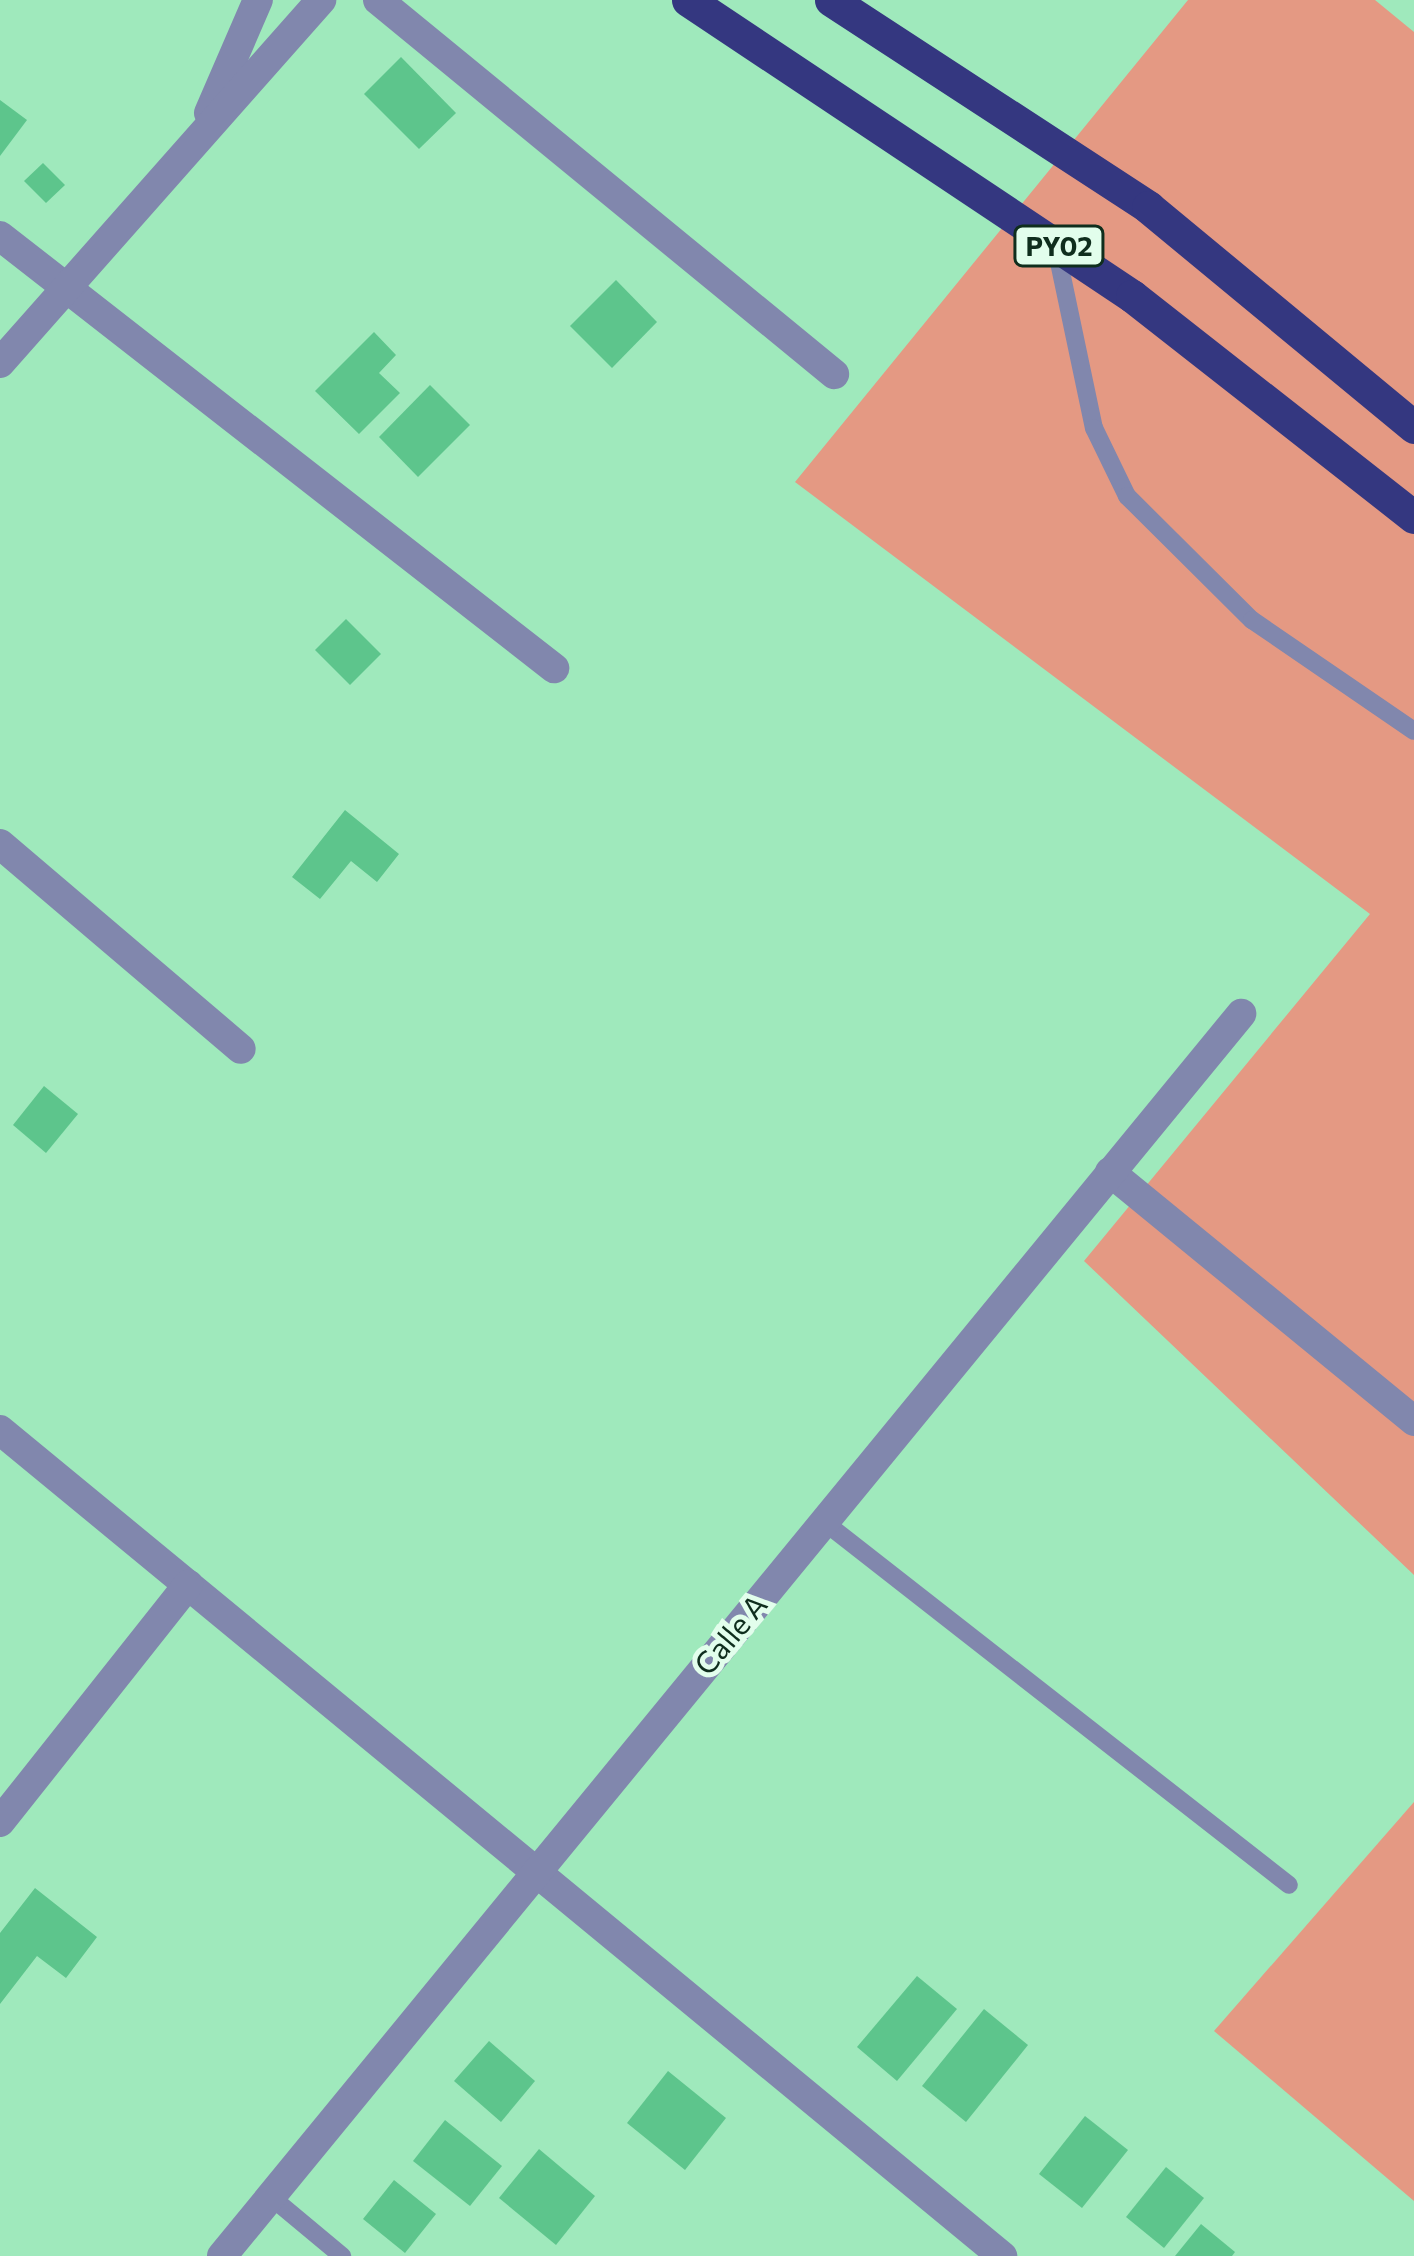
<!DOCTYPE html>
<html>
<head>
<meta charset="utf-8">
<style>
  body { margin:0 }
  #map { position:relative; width:1414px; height:2256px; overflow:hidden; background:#9fe9bc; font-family:Commissioner,sans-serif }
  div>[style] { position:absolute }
  .green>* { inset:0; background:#e49983 }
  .building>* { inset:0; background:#5dc58c }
  .service>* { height:18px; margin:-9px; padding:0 9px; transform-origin:9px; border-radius:9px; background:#8187ad }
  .minor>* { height:30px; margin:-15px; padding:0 15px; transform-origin:15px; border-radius:15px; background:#8187ad }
  .trunk>* { height:33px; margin:-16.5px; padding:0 16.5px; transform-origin:16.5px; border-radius:16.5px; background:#343780 }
  span { translate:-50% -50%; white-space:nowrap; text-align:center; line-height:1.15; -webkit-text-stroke:10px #e2feec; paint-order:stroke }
  .shield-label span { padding:3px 9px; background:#e2feec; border:3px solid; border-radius:9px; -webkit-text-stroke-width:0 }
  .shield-label { font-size:27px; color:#0f2e1d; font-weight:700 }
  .street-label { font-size:30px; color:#0f2e1d }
</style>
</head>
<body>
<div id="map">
  <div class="green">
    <div style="clip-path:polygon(1188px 0,1375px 0,1414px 32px,1414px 1575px,1084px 1261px,1370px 914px,795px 482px)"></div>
    <div style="clip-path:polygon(1414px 1802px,1414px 2201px,1214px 2031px)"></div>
  </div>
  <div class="building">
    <div style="clip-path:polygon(401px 57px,456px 113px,419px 149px,364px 94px)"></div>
    <div style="clip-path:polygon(0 100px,27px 120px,0 156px)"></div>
    <div style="clip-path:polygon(43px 163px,65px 185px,46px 203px,24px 181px)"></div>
    <div style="clip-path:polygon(616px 280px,657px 322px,612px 368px,570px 326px)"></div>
    <div style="clip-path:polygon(374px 332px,396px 355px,379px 373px,400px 393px,359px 434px,315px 391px)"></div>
    <div style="clip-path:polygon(430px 385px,470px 425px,418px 477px,379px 437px)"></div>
    <div style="clip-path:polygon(346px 619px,381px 654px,350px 685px,315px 650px)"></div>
    <div style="clip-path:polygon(345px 810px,399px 854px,377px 882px,351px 861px,320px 899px,292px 877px)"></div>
    <div style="clip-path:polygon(44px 1086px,78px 1114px,46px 1153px,13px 1125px)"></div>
    <div style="clip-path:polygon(35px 1888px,97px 1937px,66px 1978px,37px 1956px,0 2004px,0 1933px)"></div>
    <div style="clip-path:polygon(917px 1976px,957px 2009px,897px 2081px,857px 2047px)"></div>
    <div style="clip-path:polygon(984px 2009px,1028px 2045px,966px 2122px,922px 2086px)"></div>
    <div style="clip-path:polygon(489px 2041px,535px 2081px,501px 2122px,454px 2081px)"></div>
    <div style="clip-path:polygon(668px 2071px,726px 2118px,685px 2170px,627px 2123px)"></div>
    <div style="clip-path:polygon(1085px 2116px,1128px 2150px,1082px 2208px,1039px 2174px)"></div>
    <div style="clip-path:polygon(445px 2120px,502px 2166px,470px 2206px,413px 2161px)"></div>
    <div style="clip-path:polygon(539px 2149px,595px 2196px,556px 2245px,499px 2198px)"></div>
    <div style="clip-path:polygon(1166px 2167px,1204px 2198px,1164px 2248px,1126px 2217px)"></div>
    <div style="clip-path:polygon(394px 2180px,436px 2214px,405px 2253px,363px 2219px)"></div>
    <div style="clip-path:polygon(1201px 2224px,1235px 2252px,1232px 2256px,1175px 2256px)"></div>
  </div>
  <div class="service">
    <div style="left:1056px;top:248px;width:184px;rotate:78.1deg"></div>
    <div style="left:1094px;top:428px;width:76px;rotate:64.1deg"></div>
    <div style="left:1127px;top:496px;width:176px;rotate:44.8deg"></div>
    <div style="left:1252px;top:620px;width:196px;rotate:34.4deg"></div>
    <div style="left:823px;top:1521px;width:591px;rotate:37.99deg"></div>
    <div style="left:270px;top:2196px;width:94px;rotate:39.8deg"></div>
  </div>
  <div class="minor">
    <div style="left:378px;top:0;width:590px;rotate:39.36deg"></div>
    <div style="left:209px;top:113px;width:123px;rotate:-66.6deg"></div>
    <div style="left:0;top:236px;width:703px;rotate:37.95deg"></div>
    <div style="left:0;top:363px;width:485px;rotate:-48.5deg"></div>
    <div style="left:0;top:844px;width:316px;rotate:40.4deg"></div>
    <div style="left:1110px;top:1172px;width:393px;rotate:39.3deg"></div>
    <div style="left:0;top:1430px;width:1299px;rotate:39.5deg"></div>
    <div style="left:0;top:1822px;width:303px;rotate:-51.6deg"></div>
    <div style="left:222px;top:2256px;width:1607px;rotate:-50.63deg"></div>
  </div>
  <div class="trunk">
    <div style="left:688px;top:0;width:534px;rotate:33.69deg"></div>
    <div style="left:1132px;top:296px;width:358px;rotate:38.1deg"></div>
    <div style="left:831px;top:0;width:379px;rotate:33.1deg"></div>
    <div style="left:1148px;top:207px;width:345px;rotate:39.6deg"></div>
  </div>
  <div class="shield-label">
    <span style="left:1059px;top:246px">PY02</span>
  </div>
  <div class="street-label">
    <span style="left:730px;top:1634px;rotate:-50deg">Calle A</span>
  </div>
</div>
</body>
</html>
